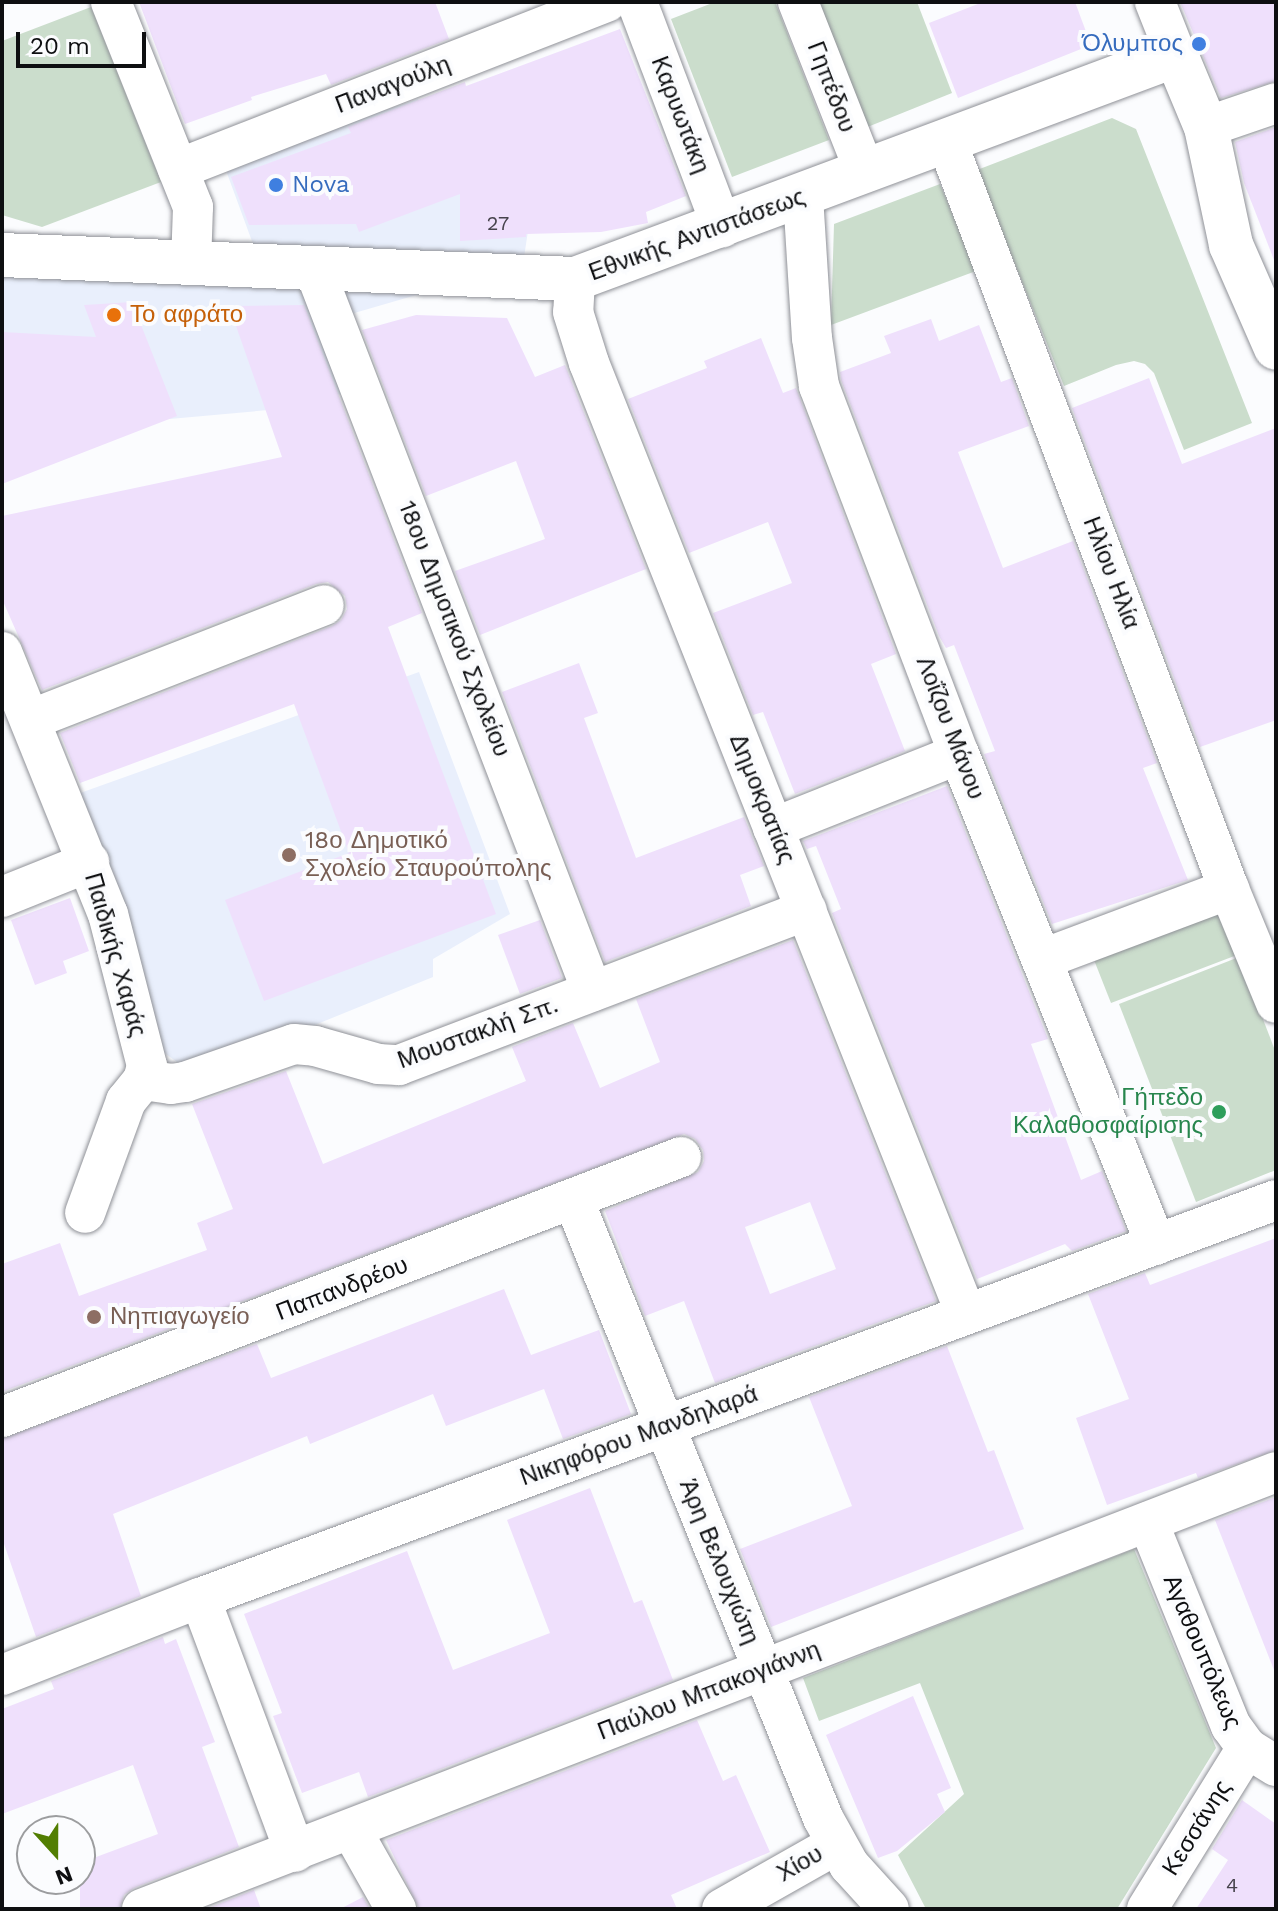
<!DOCTYPE html>
<html>
<head>
<meta charset="utf-8">
<style>
  body { margin:0 }
  #map { position:relative; width:1278px; height:1911px; overflow:hidden; background:#fbfcfe; font-family:"Work Sans",sans-serif }
  div>[style] { position:absolute }
  .built>* { inset:0; background:#e9effc }
  .green>* { inset:0; background:#cbddcc }
  .building>* { inset:0; background:#efe0fc }
  .roads { filter:drop-shadow(0 0 2px #8f9197) drop-shadow(0 0 2px #8f9197) }
  .street>* { height:40px; margin:-20px; padding:0 20px; transform-origin:20px; border-radius:20px; background:#fff }
  .secondary>* { height:44px; margin:-22px; padding:0 22px; transform-origin:22px; border-radius:22px; background:#fff }
  .dots>* { width:22px; height:22px; translate:-50% -50%; box-sizing:border-box; border:4px solid #fbfcfe; border-radius:50% }
  span { translate:-50% -50%; white-space:nowrap; text-align:center; line-height:1.15; -webkit-text-stroke:8px #fbfcfe; paint-order:stroke }
  .number-label { font-size:20px; color:#46434c }
  .number-label span { -webkit-text-stroke-width:0 }
  .shop-label { font-size:24px; color:#366cbe }
  .right { translate:-100% -50%; text-align:right }
  .left { translate:0 -50%; text-align:left }
  .street-label { font-size:24px; color:#0e0f11 }
  .food-label { font-size:24px; color:#c56008 }
  .education-label { font-size:24px; color:#785e54 }
  .leisure-label { font-size:24px; color:#27864d }
  .frame { position:absolute; inset:0; border:4px solid #0e0f11; pointer-events:none }
  .north { position:absolute; left:16px; top:1815px; width:80px; height:80px; box-sizing:border-box; background:#fbfcfe; border:2px solid #9c9d9f; border-radius:50%; rotate:159deg; font-size:22px; font-weight:700; line-height:32px; text-align:center; color:#0e0f11 }
  .north::after { content:''; display:block; margin:auto; width:28px; height:36px; background:#527e02; clip-path:polygon(50% 0,100% 100%,50% 72%,0 100%) }
  .scale { position:absolute; left:16px; top:32px; width:130px; height:36px; box-sizing:border-box; border:4px solid #0e0f11; border-top:0; padding-left:10px; font-size:24px; line-height:28px; white-space:nowrap; color:#0e0f11; -webkit-text-stroke:6px #fbfcfe; paint-order:stroke }
</style>
</head>
<body>
<div id="map">
  <div class="built">
    <div style="clip-path:polygon(418px 99px,454px 172px,537px 172px,523px 264px,320px 323px,341px 394px,280px 409px,136px 422px,2px 481px,2px 276px,268px 285px,224px 165px)"></div>
    <div style="clip-path:polygon(419px 672px,510px 914px,433px 959px,433px 977px,194px 1074px,163px 1052px,69px 797px)"></div>
  </div>
  <div class="green">
    <div style="clip-path:polygon(715px 2px,775px 2px,829px 140px,732px 177px,671px 19px)"></div>
    <div style="clip-path:polygon(816px 2px,917px 2px,952px 93px,865px 128px)"></div>
    <div style="clip-path:polygon(91px 7px,161px 182px,42px 227px,2px 215px,2px 41px)"></div>
    <div style="clip-path:polygon(1112px 118px,1136px 129px,1252px 423px,1184px 450px,1154px 373px,1145px 364px,1134px 361px,1116px 365px,1064px 386px,977px 170px)"></div>
    <div style="clip-path:polygon(940px 184px,976px 271px,831px 325px,834px 224px)"></div>
    <div style="clip-path:polygon(1218px 906px,1237px 955px,1111px 1003px,1094px 960px)"></div>
    <div style="clip-path:polygon(1239px 957px,1276px 1053px,1276px 1170px,1196px 1202px,1119px 1004px)"></div>
    <div style="clip-path:polygon(1134px 1549px,1216px 1748px,1117px 1909px,926px 1909px,898px 1855px,964px 1794px,920px 1683px,819px 1721px,803px 1678px)"></div>
  </div>
  <div class="building">
    <div style="clip-path:polygon(139px 2px,435px 2px,449px 39px,331px 85px,326px 74px,251px 97px,252px 100px,185px 124px)"></div>
    <div style="clip-path:polygon(983px 2px,1075px 2px,1091px 45px,958px 98px,929px 23px)"></div>
    <div style="clip-path:polygon(1180px 2px,1276px 2px,1276px 81px,1221px 98px)"></div>
    <div style="clip-path:polygon(620px 29px,686px 196px,646px 212px,648px 223px,601px 232px,526px 234px,526px 237px,460px 241px,460px 194px,359px 232px,356px 224px,249px 225px,231px 177px,351px 133px,348px 127px,465px 82px,466px 86px)"></div>
    <div style="clip-path:polygon(1276px 127px,1276px 260px,1274px 260px,1244px 183px,1235px 142px)"></div>
    <div style="clip-path:polygon(132px 302px,177px 416px,2px 484px,2px 332px,96px 337px,84px 305px)"></div>
    <div style="clip-path:polygon(304px 305px,422px 613px,388px 627px,496px 914px,264px 1001px,225px 900px,349px 853px,294px 704px,80px 783px,60px 733px,332px 626px,341px 620px,347px 609px,345px 596px,328px 582px,316px 584px,42px 690px,2px 599px,2px 516px,282px 457px,229px 306px)"></div>
    <div style="clip-path:polygon(416px 315px,507px 318px,535px 377px,565px 365px,646px 569px,480px 635px,455px 571px,545px 539px,516px 461px,426px 496px,362px 330px)"></div>
    <div style="clip-path:polygon(931px 319px,939px 341px,979px 325px,1001px 382px,1012px 378px,1029px 426px,958px 452px,1003px 568px,1073px 541px,1157px 763px,1143px 768px,1188px 880px,1052px 924px,984px 754px,995px 751px,954px 645px,946px 648px,939px 636px,841px 380px,840px 372px,891px 353px,884px 336px)"></div>
    <div style="clip-path:polygon(761px 338px,783px 393px,796px 388px,896px 654px,871px 664px,905px 751px,795px 794px,763px 712px,753px 715px,713px 613px,792px 583px,768px 522px,689px 553px,628px 399px,707px 368px,704px 361px)"></div>
    <div style="clip-path:polygon(1149px 378px,1182px 464px,1276px 428px,1276px 720px,1200px 747px,1072px 408px)"></div>
    <div style="clip-path:polygon(579px 663px,598px 713px,584px 718px,636px 858px,744px 817px,764px 866px,740px 875px,751px 906px,605px 962px,502px 692px)"></div>
    <div style="clip-path:polygon(947px 786px,1048px 1039px,1031px 1044px,1081px 1180px,1102px 1171px,1126px 1231px,1072px 1251px,1065px 1244px,977px 1279px,832px 913px,841px 909px,816px 846px,807px 849px,803px 841px)"></div>
    <div style="clip-path:polygon(70px 898px,89px 951px,63px 961px,67px 973px,35px 985px,11px 920px)"></div>
    <div style="clip-path:polygon(540px 920px,562px 978px,520px 994px,498px 935px)"></div>
    <div style="clip-path:polygon(evenodd,793px 940px,936px 1301px,715px 1383px,684px 1301px,645px 1316px,605px 1211px,698px 1172px,704px 1161px,703px 1150px,695px 1139px,684px 1134px,2px 1392px,2px 1264px,60px 1243px,79px 1296px,207px 1250px,197px 1223px,233px 1209px,192px 1104px,286px 1071px,323px 1164px,526px 1081px,512px 1047px,573px 1023px,600px 1088px,660px 1062px,636px 999px,793px 940px,810px 1202px,836px 1269px,770px 1294px,745px 1227px,810px 1202px)"></div>
    <div style="clip-path:polygon(1276px 1238px,1276px 1450px,1198px 1478px,1196px 1473px,1107px 1505px,1076px 1418px,1129px 1399px,1088px 1294px,1145px 1273px,1150px 1285px)"></div>
    <div style="clip-path:polygon(504px 1289px,531px 1355px,599px 1330px,631px 1414px,563px 1439px,544px 1389px,446px 1426px,433px 1394px,310px 1444px,307px 1436px,113px 1514px,141px 1596px,36px 1637px,2px 1538px,2px 1439px,257px 1344px,271px 1378px)"></div>
    <div style="clip-path:polygon(947px 1346px,988px 1452px,994px 1450px,1024px 1529px,771px 1627px,740px 1549px,852px 1506px,809px 1397px)"></div>
    <div style="clip-path:polygon(590px 1488px,634px 1603px,642px 1600px,673px 1680px,368px 1797px,359px 1772px,302px 1793px,273px 1716px,282px 1713px,244px 1614px,407px 1551px,453px 1670px,550px 1633px,507px 1520px)"></div>
    <div style="clip-path:polygon(1276px 1497px,1276px 1670px,1274px 1670px,1215px 1520px)"></div>
    <div style="clip-path:polygon(163px 1637px,165px 1644px,176px 1639px,215px 1742px,202px 1747px,239px 1847px,134px 1888px,124px 1895px,120px 1909px,80px 1909px,80px 1863px,158px 1834px,133px 1765px,2px 1814px,2px 1709px,54px 1689px,51px 1681px)"></div>
    <div style="clip-path:polygon(913px 1696px,951px 1788px,937px 1794px,945px 1812px,897px 1851px,878px 1858px,826px 1735px)"></div>
    <div style="clip-path:polygon(697px 1720px,723px 1781px,736px 1775px,770px 1852px,671px 1895px,677px 1909px,419px 1909px,386px 1840px)"></div>
    <div style="clip-path:polygon(1242px 1800px,1276px 1824px,1276px 1909px,1196px 1909px,1228px 1860px,1212px 1849px)"></div>
    <div style="clip-path:polygon(254px 1890px,261px 1909px,206px 1909px)"></div>
    <div style="clip-path:polygon(363px 1897px,370px 1909px,340px 1909px)"></div>
  </div>
  <div class="roads">
    <div class="street">
      <div style="left:111px;top:2px;width:221px;rotate:68.2deg"></div>
      <div style="left:193px;top:207px;width:56px;rotate:92deg"></div>
      <div style="left:637px;top:2px;width:241px;rotate:69.3deg"></div>
      <div style="left:798px;top:2px;width:183px;rotate:68.5deg"></div>
      <div style="left:1155px;top:2px;width:57px;rotate:68.4deg"></div>
      <div style="left:1206px;top:127px;width:74px;rotate:-18.9deg"></div>
      <div style="left:947px;top:142px;width:798px;rotate:69.32deg"></div>
      <div style="left:1229px;top:889px;width:123px;rotate:67.6deg"></div>
      <div style="left:178px;top:169px;width:460px;rotate:-21.3deg"></div>
      <div style="left:803px;top:196px;width:142px;rotate:86.4deg"></div>
      <div style="left:812px;top:338px;width:49px;rotate:81.7deg"></div>
      <div style="left:819px;top:386px;width:394px;rotate:69.2deg"></div>
      <div style="left:959px;top:754px;width:529px;rotate:68.14deg"></div>
      <div style="left:314px;top:268px;width:775px;rotate:68.97deg"></div>
      <div style="left:575px;top:279px;width:33px;rotate:93deg"></div>
      <div style="left:573px;top:312px;width:53px;rotate:72.6deg"></div>
      <div style="left:589px;top:363px;width:1023px;rotate:68.38deg"></div>
      <div style="left:2px;top:652px;width:283px;rotate:68deg"></div>
      <div style="left:108px;top:914px;width:157px;rotate:75.6deg"></div>
      <div style="left:147px;top:1066px;width:15px;rotate:106deg"></div>
      <div style="left:143px;top:1080px;width:27px;rotate:129deg"></div>
      <div style="left:126px;top:1101px;width:119px;rotate:110.1deg"></div>
      <div style="left:32px;top:719px;width:313px;rotate:-21.3deg"></div>
      <div style="left:773px;top:828px;width:200px;rotate:-21.7deg"></div>
      <div style="left:2px;top:897px;width:94px;rotate:-21.9deg"></div>
      <div style="left:1043px;top:959px;width:199px;rotate:-20.6deg"></div>
      <div style="left:143px;top:1080px;width:28px;rotate:8deg"></div>
      <div style="left:171px;top:1084px;width:14px;rotate:-8deg"></div>
      <div style="left:185px;top:1082px;width:115px;rotate:-19.2deg"></div>
      <div style="left:294px;top:1044px;width:21px;rotate:5deg"></div>
      <div style="left:315px;top:1046px;width:66px;rotate:15.9deg"></div>
      <div style="left:378px;top:1064px;width:21px;rotate:3deg"></div>
      <div style="left:399px;top:1065px;width:436px;rotate:-20.8deg"></div>
      <div style="left:574px;top:1201px;width:665px;rotate:68.02deg"></div>
      <div style="left:823px;top:1818px;width:54px;rotate:61deg"></div>
      <div style="left:849px;top:1865px;width:59px;rotate:47.7deg"></div>
      <div style="left:2px;top:1417px;width:727px;rotate:-20.95deg"></div>
      <div style="left:1148px;top:1522px;width:220px;rotate:67.9deg"></div>
      <div style="left:1231px;top:1726px;width:27px;rotate:54deg"></div>
      <div style="left:1247px;top:1748px;width:34px;rotate:32deg"></div>
      <div style="left:200px;top:1598px;width:271px;rotate:69.5deg"></div>
      <div style="left:2px;top:1675px;width:212px;rotate:-21.3deg"></div>
      <div style="left:200px;top:1598px;width:1147px;rotate:-20.3deg"></div>
      <div style="left:352px;top:1831px;width:90px;rotate:60.6deg"></div>
      <div style="left:142px;top:1909px;width:1215px;rotate:-21.07deg"></div>
      <div style="left:722px;top:1909px;width:132px;rotate:-29.5deg"></div>
      <div style="left:1147px;top:1909px;width:190px;rotate:-58.2deg"></div>
    </div>
    <div class="secondary">
      <div style="left:2px;top:255px;width:574px;rotate:2.4deg"></div>
      <div style="left:575px;top:279px;width:641px;rotate:-20.44deg"></div>
      <div style="left:1176px;top:55px;width:78px;rotate:67.4deg"></div>
      <div style="left:1206px;top:127px;width:121px;rotate:78deg"></div>
      <div style="left:1231px;top:245px;width:112px;rotate:66.4deg"></div>
    </div>
  </div>
  <div class="dots">
    <div style="left:1199px;top:44px;background:#3f7fe0"></div>
    <div style="left:276px;top:185px;background:#3f7fe0"></div>
    <div style="left:114px;top:315px;background:#e8710a"></div>
    <div style="left:289px;top:855px;background:#8d6e63"></div>
    <div style="left:1219px;top:1112px;background:#2e9e5b"></div>
    <div style="left:94px;top:1317px;background:#8d6e63"></div>
  </div>
  <div class="number-label">
    <span style="left:498px;top:223px">27</span>
    <span style="left:1232px;top:1885px">4</span>
  </div>
  <div class="shop-label">
    <span class="right" style="left:1183px;top:44px">Όλυμπος</span>
    <span class="left" style="left:292px;top:185px">Nova</span>
  </div>
  <div class="street-label">
    <span style="left:393px;top:85px;rotate:-21deg">Παναγούλη</span>
    <span style="left:831px;top:87px;rotate:69deg">Γηπέδου</span>
    <span style="left:680px;top:115px;rotate:69deg">Καρυωτάκη</span>
    <span style="left:697px;top:235px;rotate:-20deg">Εθνικής Αντιστάσεως</span>
    <span style="left:1111px;top:573px;rotate:69deg">Ηλίου Ηλία</span>
    <span style="left:454px;top:629px;rotate:69deg">18ου Δημοτικού Σχολείου</span>
    <span style="left:950px;top:728px;rotate:69deg">Λοΐζου Μάνου</span>
    <span style="left:762px;top:799px;rotate:68deg">Δημοκρατίας</span>
    <span style="left:115px;top:955px;rotate:74deg">Παιδικής Χαράς</span>
    <span style="left:478px;top:1033px;rotate:-20deg">Μουστακλή Σπ.</span>
    <span style="left:342px;top:1289px;rotate:-21deg">Παπανδρέου</span>
    <span style="left:639px;top:1436px;rotate:-20deg">Νικηφόρου Μανδηλαρά</span>
    <span style="left:719px;top:1562px;rotate:68deg">Άρη Βελουχιώτη</span>
    <span style="left:1202px;top:1652px;rotate:67deg">Αγαθουπόλεως</span>
    <span style="left:709px;top:1691px;rotate:-21deg">Παύλου Μπακογιάννη</span>
    <span style="left:1197px;top:1828px;rotate:-58deg">Κεσσάνης</span>
    <span style="left:800px;top:1864px;rotate:-30deg">Χίου</span>
  </div>
  <div class="food-label">
    <span class="left" style="left:130px;top:315px">Το αφράτο</span>
  </div>
  <div class="education-label">
    <span class="left" style="left:305px;top:855px">18ο Δημοτικό<br>Σχολείο Σταυρούπολης</span>
    <span class="left" style="left:110px;top:1317px">Νηπιαγωγείο</span>
  </div>
  <div class="leisure-label">
    <span class="right" style="left:1203px;top:1112px">Γήπεδο<br>Καλαθοσφαίρισης</span>
  </div>
  <div class="frame"></div>
  <div class="north">N</div>
  <div class="scale">20 m</div>
</div>
</body>
</html>
